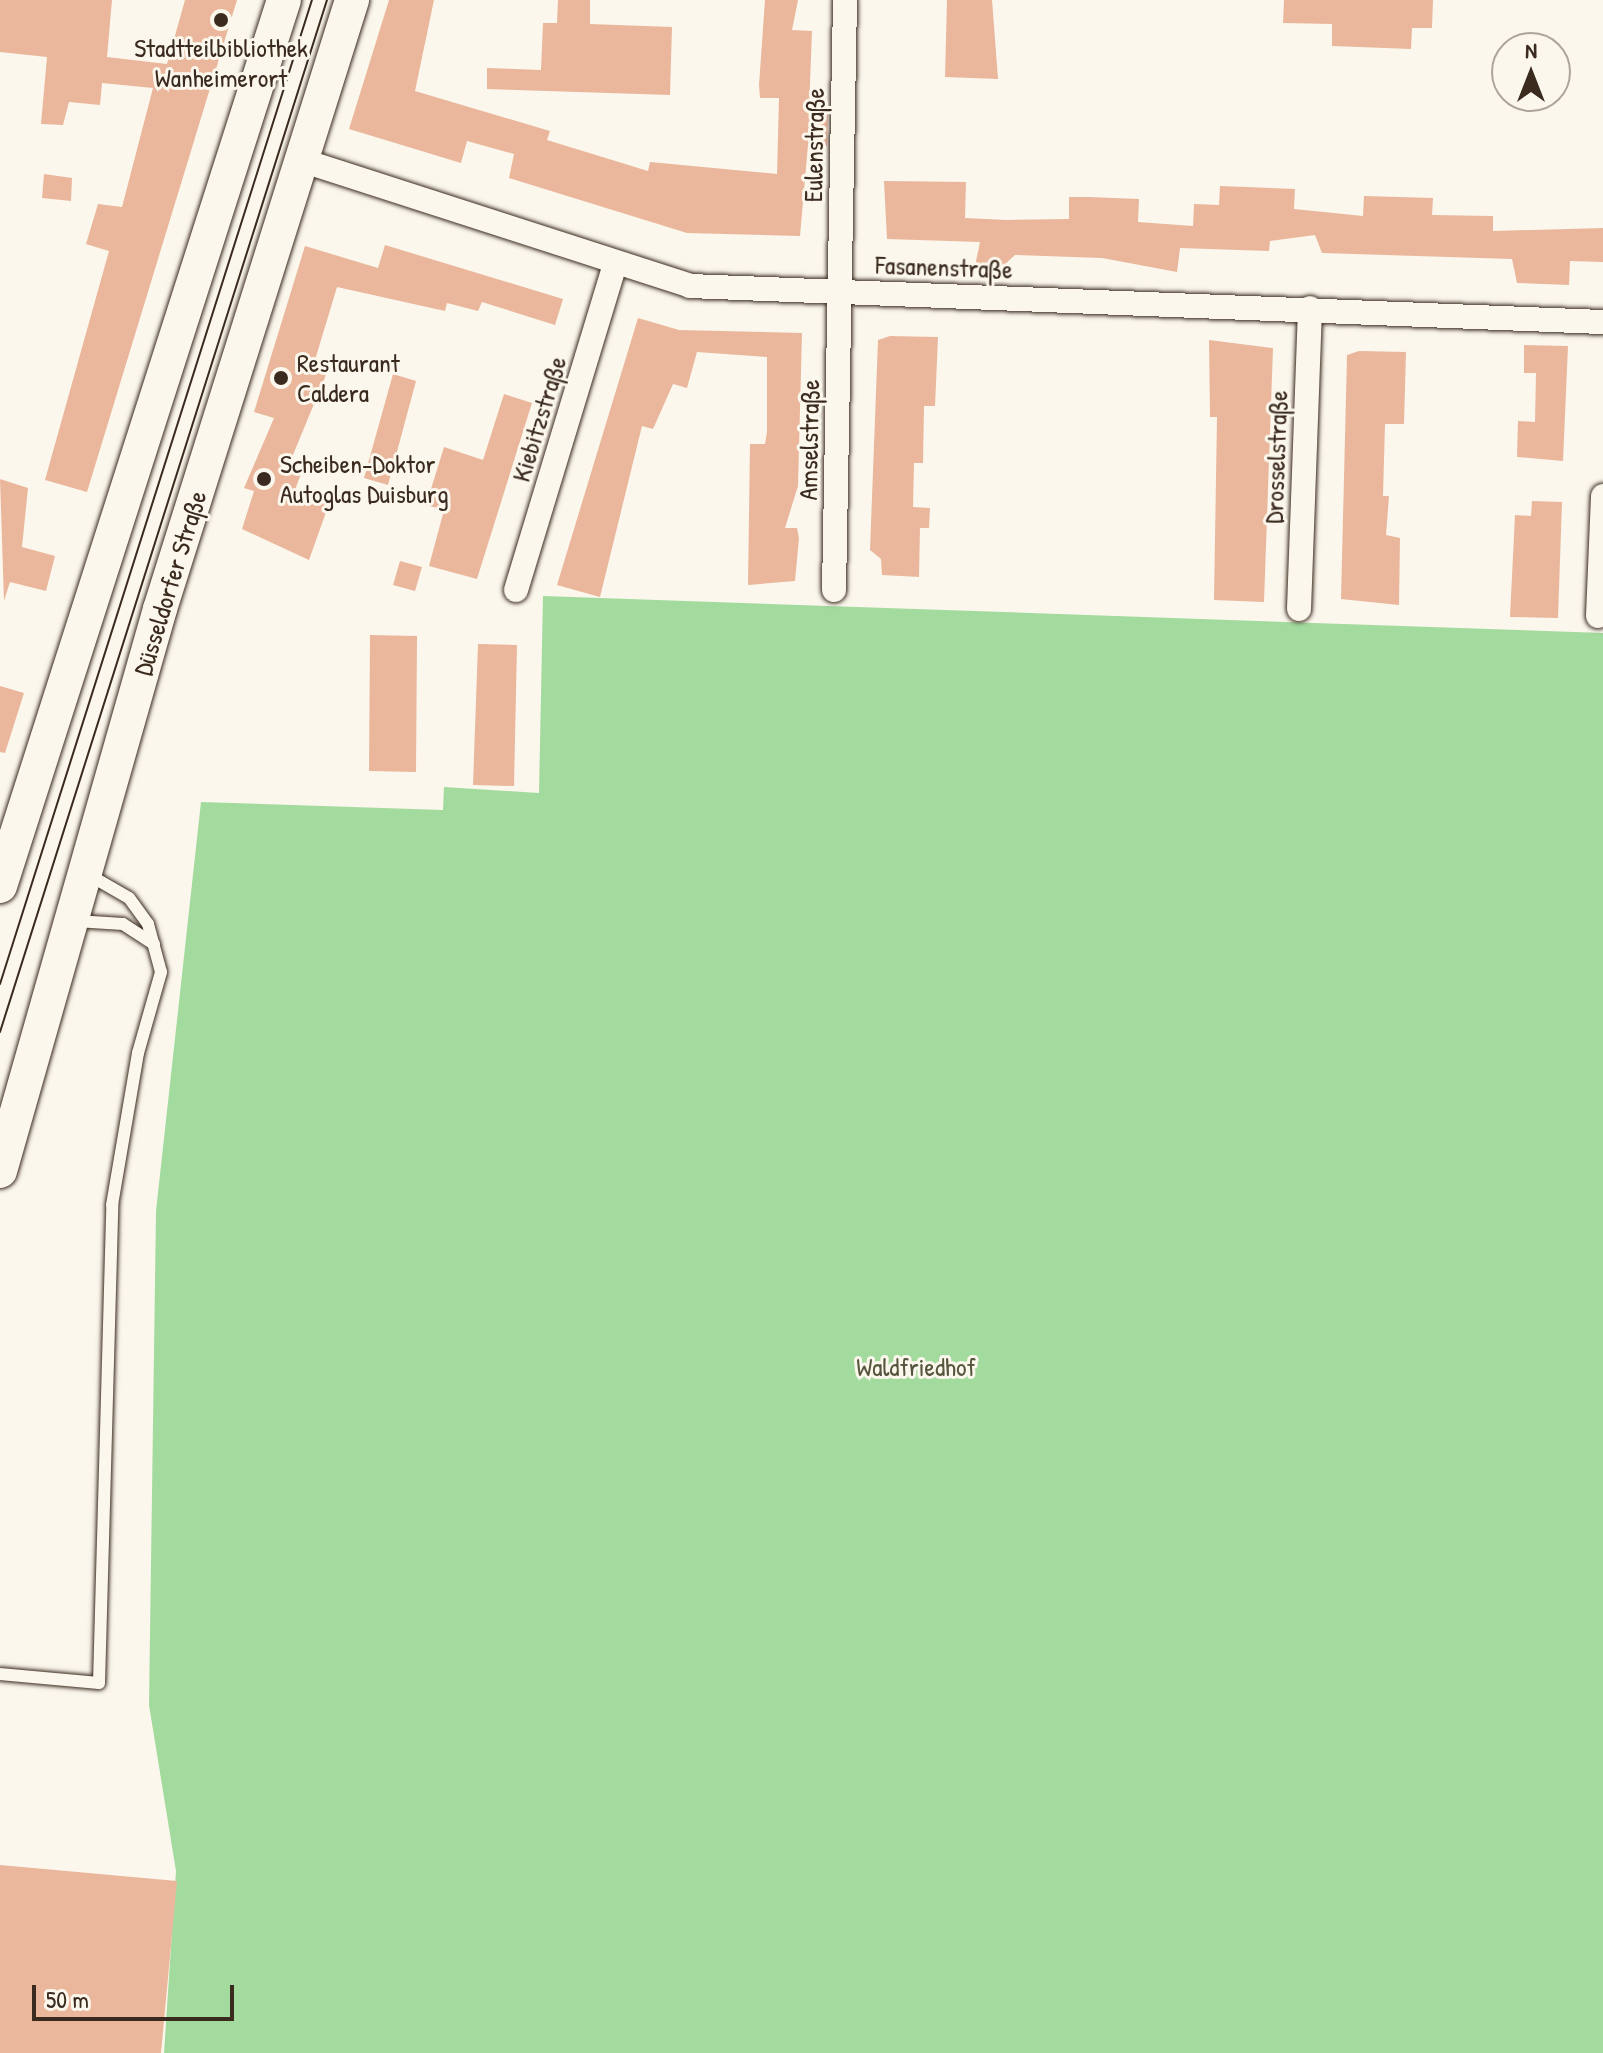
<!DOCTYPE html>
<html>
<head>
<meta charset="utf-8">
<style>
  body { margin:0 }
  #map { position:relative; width:1603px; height:2053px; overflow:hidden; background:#fbf7ec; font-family:"Patrick Hand",sans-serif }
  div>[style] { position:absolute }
  .green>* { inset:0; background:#a3da9e }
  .building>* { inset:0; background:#eab79c }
  .roads { filter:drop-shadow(0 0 2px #3b2a1e) drop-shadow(0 0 2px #3b2a1e) }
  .lane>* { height:12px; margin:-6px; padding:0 6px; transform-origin:6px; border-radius:6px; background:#fbf7ec }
  .street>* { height:24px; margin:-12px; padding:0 12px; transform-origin:12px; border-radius:12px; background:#fbf7ec }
  .secondary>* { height:34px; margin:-17px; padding:0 17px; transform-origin:17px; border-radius:17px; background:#fbf7ec }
  .tram>* { height:2px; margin:-1px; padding:0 1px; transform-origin:1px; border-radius:1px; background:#3b2a1e }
  .dots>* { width:22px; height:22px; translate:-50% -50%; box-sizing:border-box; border:4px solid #fbf7ec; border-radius:50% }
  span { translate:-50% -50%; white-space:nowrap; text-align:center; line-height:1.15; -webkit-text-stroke:6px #fbf7ec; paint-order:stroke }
  .poi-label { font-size:26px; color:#3b2a1e }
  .left { translate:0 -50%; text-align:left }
  .street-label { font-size:26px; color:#3b2a1e }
  .park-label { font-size:26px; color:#55563e }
  .north { position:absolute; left:1491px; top:32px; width:80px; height:80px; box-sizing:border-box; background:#fbf7ec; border:2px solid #aea59a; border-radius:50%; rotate:0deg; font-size:22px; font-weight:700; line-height:32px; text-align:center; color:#3b2a1e }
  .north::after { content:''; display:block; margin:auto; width:28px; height:36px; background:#3b2a1e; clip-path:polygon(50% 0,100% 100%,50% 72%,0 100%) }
  .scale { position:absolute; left:32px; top:1985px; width:202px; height:36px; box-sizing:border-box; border:4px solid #3b2a1e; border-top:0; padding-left:10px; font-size:24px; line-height:28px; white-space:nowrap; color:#3b2a1e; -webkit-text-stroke:6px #fbf7ec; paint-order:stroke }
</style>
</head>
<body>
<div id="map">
  <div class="green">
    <div style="clip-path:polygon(543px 596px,1603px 633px,1603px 2053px,164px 2053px,176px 1871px,149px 1705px,156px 1211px,201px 802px,443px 810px,444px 787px,539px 793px)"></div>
  </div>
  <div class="building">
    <div style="clip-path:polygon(0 0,112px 0,107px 57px,167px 64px,185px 0,237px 0,87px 492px,45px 480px,109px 251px,86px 244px,98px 204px,122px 207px,153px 88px,102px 83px,100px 105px,69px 102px,63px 125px,41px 124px,47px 57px,0 52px)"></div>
    <div style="clip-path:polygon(389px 0,434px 0,415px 91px,550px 131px,547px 140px,648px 171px,650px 162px,777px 174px,779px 98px,760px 98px,759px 85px,765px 0,798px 0,792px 30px,812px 31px,809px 109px,828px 110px,827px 146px,808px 145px,800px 236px,687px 233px,509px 178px,514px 154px,467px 141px,461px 163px,349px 129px)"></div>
    <div style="clip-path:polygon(558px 0,590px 0,590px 24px,672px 27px,670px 95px,487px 89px,487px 68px,541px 70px,543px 23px,557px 23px)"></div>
    <div style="clip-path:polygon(947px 0,992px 0,998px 79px,945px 77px)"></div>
    <div style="clip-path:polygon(1284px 0,1433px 0,1432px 28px,1412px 28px,1411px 49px,1332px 46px,1332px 24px,1283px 23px)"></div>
    <div style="clip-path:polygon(44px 174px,72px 178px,71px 201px,42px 198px)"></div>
    <div style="clip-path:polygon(884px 181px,966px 182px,965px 218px,1007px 220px,1069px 219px,1069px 197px,1089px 197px,1139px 199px,1138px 222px,1193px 226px,1194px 204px,1219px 205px,1220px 186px,1295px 189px,1294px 209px,1363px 216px,1364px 196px,1433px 198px,1432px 215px,1493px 216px,1493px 231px,1603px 228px,1603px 262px,1570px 261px,1569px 285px,1517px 283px,1512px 259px,1322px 253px,1315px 235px,1270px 241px,1269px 251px,1180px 248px,1177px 272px,1102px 258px,1015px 255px,1002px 267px,975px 266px,980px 242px,887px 239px)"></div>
    <div style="clip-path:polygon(385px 245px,563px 299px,555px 325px,482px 302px,478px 311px,447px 303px,445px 311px,337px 287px,315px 360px,330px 365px,288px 467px,302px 471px,295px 490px,330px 501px,309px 560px,242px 529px,254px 491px,244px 488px,274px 418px,254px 412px,305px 246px,378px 268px)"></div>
    <div style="clip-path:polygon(638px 318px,679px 330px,802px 333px,798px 486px,785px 528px,797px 528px,799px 538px,795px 581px,748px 585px,750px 444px,765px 444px,767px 432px,767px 357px,697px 352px,687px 388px,673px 384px,653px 429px,642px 426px,600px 597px,557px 585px)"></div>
    <div style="clip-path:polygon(890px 336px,938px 337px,935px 406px,924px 406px,923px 463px,914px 463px,913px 507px,930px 508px,929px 528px,920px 528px,919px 577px,882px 575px,881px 559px,870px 550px,878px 340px)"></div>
    <div style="clip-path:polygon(1209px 340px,1273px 348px,1264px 602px,1214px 600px,1217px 417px,1210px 417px)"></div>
    <div style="clip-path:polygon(1524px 345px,1568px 346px,1563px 461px,1517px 457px,1518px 421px,1535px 422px,1536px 373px,1524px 373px)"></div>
    <div style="clip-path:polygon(1359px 351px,1406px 352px,1404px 424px,1385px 424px,1383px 496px,1389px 496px,1386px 535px,1400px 538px,1399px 605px,1341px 599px,1347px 355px)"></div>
    <div style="clip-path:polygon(393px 374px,416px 381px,388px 485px,364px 478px)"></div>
    <div style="clip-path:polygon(504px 394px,532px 403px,477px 579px,429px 566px,444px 510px,426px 505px,444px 447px,483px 460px)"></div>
    <div style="clip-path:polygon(0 479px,28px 488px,22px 547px,55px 556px,46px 591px,10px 582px,4px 601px)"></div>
    <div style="clip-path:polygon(1532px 501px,1562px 502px,1558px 618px,1510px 617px,1515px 515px,1531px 516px)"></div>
    <div style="clip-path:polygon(400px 561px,422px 567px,415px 591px,393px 585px)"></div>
    <div style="clip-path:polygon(370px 635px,417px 636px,416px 772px,369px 771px)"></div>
    <div style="clip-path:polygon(478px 644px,517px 645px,514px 786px,473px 785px)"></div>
    <div style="clip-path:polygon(0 686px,24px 693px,5px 753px,0 752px)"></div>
    <div style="clip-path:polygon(0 1865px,177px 1881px,161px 2053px,0 2053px)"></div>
  </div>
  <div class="roads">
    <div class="lane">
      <div style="left:76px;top:921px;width:47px;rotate:3.7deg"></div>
      <div style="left:123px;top:924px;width:37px;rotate:33deg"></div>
      <div style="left:0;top:1674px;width:99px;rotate:5.2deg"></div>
      <div style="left:99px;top:1683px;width:478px;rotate:-88.4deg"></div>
      <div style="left:112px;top:1205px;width:154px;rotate:-80.3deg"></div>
      <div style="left:138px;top:1053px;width:84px;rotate:-74.1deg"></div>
      <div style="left:161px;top:972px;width:50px;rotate:-105.2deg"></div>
      <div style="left:148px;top:924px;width:32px;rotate:-126deg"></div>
      <div style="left:129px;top:898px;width:46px;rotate:-150.1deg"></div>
    </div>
    <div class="street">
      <div style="left:301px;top:160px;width:409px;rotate:17.9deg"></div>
      <div style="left:690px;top:286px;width:914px;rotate:2.26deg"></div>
      <div style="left:516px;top:590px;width:341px;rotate:-73.1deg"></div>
      <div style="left:834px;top:590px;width:590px;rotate:-88.93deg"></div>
      <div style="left:1299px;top:609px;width:301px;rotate:-87.9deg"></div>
      <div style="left:1598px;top:616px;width:120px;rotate:-87.6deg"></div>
    </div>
    <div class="secondary">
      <div style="left:0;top:886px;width:930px;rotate:-72.23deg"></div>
      <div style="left:0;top:1171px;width:584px;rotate:-74.11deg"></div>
      <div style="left:160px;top:609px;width:639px;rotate:-72.5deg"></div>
    </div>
  </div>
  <div class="tram">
    <div style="left:0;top:984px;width:1032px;rotate:-72.41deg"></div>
    <div style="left:0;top:1032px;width:1083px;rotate:-72.42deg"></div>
  </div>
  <div class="dots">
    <div style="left:221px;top:20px;background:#3b2a1e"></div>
    <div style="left:281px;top:378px;background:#3b2a1e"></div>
    <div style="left:264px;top:479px;background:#3b2a1e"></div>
  </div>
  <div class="poi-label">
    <span style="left:221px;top:63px">Stadtteilbibliothek<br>Wanheimerort</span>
    <span class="left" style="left:297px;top:378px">Restaurant<br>Caldera</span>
    <span class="left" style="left:280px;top:479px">Scheiben-Doktor<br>Autoglas Duisburg</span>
  </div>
  <div class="street-label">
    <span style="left:814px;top:145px;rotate:-89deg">Eulenstraße</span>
    <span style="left:944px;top:267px;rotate:2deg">Fasanenstraße</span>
    <span style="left:539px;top:419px;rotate:-73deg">Kiebitzstraße</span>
    <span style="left:809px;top:440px;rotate:-89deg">Amselstraße</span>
    <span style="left:1276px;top:457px;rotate:-88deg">Drosselstraße</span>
    <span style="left:170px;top:583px;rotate:-73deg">Düsseldorfer Straße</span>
  </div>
  <div class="park-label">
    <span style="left:916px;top:1367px">Waldfriedhof</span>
  </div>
  <div class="north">N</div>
  <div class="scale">50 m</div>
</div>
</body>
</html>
